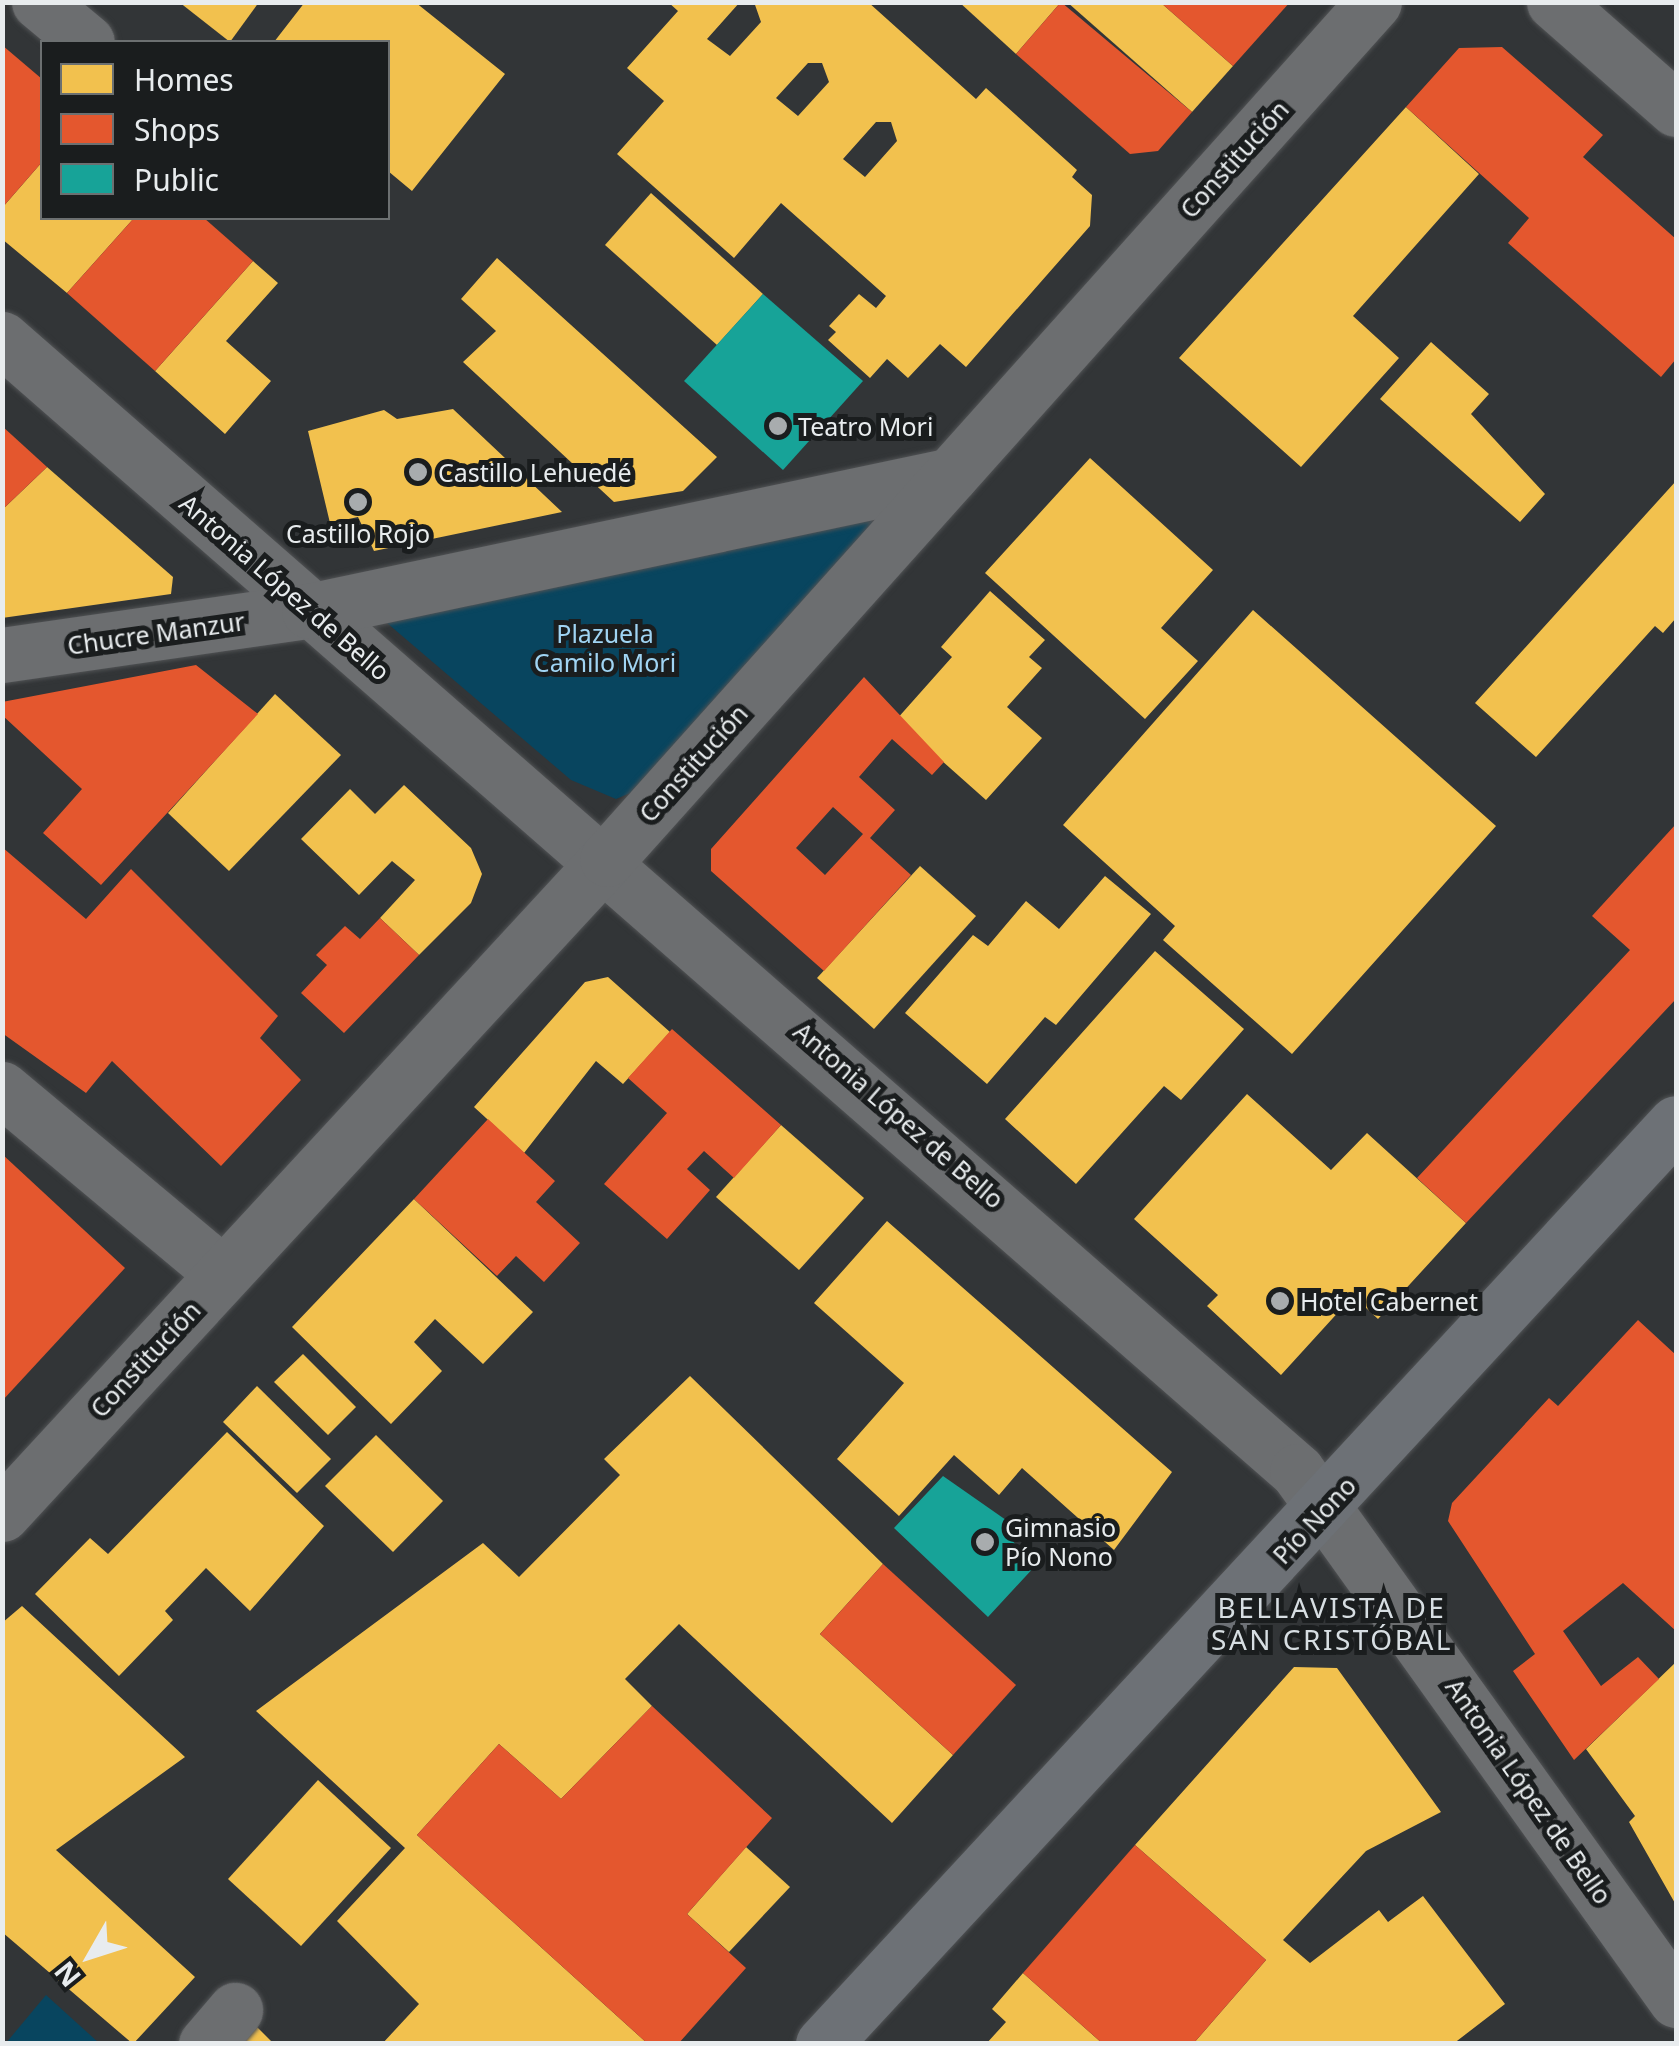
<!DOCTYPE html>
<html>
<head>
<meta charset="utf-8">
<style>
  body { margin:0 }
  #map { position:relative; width:1679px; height:2046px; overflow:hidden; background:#323537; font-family:"Noto Sans",sans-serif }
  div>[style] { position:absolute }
  .green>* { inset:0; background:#08455f }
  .homes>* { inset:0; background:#f2c14e }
  .shops>* { inset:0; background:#e4572e }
  .public>* { inset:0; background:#17a398 }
  .roads { filter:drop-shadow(0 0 2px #505254) drop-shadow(0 0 2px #505254) }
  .minor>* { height:55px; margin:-27.5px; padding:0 27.5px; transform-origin:27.5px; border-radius:27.5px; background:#6c6e70 }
  .major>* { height:55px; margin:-27.5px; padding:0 27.5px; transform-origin:27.5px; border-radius:27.5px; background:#6d7176 }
  .dots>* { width:28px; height:28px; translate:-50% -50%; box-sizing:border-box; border:5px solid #1a1d1e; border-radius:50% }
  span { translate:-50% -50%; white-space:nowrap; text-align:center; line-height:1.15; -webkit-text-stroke:10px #1a1d1e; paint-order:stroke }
  .street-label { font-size:25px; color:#e8ecee }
  .poi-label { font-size:25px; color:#e8ecee }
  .left { translate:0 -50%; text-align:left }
  .park-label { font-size:25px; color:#a0d4f3 }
  .neighbourhood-label { font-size:28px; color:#d7dee2; letter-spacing:2.5px }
  .frame { position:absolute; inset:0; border:5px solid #e8ecee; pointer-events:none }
  .legend { position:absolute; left:40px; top:40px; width:350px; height:180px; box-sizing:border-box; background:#1a1d1e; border:2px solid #6c7071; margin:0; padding:12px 18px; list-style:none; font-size:30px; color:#e8ecee }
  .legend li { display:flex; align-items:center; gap:20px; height:50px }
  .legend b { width:50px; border:2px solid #6c7071 }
  .north { position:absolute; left:40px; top:1906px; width:100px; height:100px; -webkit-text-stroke:8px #1a1d1e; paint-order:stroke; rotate:231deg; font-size:28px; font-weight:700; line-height:40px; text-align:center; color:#e8ecee }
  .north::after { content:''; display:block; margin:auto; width:35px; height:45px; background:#e8ecee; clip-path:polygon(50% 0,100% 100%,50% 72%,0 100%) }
</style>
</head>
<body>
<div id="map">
  <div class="green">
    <div style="clip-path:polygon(955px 448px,635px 791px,616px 799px,571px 780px,339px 582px)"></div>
    <div style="clip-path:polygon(46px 1995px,99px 2043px,6px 2043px)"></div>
  </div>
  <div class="homes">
    <div style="clip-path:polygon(179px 2px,259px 2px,230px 42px)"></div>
    <div style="clip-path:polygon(305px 2px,415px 2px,505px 74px,412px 191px,388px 171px,388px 42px,274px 42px)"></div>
    <div style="clip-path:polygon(evenodd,668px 2px,740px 2px,707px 39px,730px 56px,761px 22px,754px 2px,868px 2px,976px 99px,986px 88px,1077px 170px,1072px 177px,1092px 195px,1090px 226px,966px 367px,940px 344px,908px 378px,887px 359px,870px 378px,828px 340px,836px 332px,829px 326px,859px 294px,876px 308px,886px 296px,781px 203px,734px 258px,617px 154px,664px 101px,627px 68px,678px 11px,668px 2px,808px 63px,822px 63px,829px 82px,798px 116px,776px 98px,808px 63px,668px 2px,876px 122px,891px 122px,897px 141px,865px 177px,843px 159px,876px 122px)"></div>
    <div style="clip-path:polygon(959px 2px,1061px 2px,1016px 54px)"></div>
    <div style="clip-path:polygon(1067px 2px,1160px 2px,1233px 66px,1192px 112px)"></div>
    <div style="clip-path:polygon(1406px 107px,1479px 174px,1353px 316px,1399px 358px,1301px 467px,1179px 358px)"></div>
    <div style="clip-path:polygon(42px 162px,42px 218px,134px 218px,67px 293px,2px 239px,2px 208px)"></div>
    <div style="clip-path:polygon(651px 193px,763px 294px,717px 345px,605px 245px)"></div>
    <div style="clip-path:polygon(497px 258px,717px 457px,683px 491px,614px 502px,463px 362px,496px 331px,461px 299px)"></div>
    <div style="clip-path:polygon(253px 261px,278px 283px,226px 341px,271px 381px,225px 434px,155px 371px)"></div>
    <div style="clip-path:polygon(1431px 342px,1489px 394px,1471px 414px,1545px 494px,1520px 522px,1380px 399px)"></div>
    <div style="clip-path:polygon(453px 409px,562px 512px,374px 551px,358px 517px,330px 523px,308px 431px,384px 410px,397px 419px)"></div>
    <div style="clip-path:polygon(1090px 458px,1213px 570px,1161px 628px,1198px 661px,1145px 719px,985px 573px)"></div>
    <div style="clip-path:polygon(47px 467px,173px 577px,171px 594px,2px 618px,2px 510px)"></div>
    <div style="clip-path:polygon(1676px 481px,1676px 618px,1663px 633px,1655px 626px,1536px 757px,1475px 703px)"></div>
    <div style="clip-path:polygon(990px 591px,1045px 640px,1029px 657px,1042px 668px,1007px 707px,1042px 738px,986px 800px,896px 720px,952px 657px,941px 647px)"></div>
    <div style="clip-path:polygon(1253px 610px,1496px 826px,1292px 1054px,1163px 940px,1175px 926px,1063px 825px)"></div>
    <div style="clip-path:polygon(275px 694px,341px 755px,229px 871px,168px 813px)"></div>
    <div style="clip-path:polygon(404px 785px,471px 848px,482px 874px,471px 903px,419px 955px,380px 918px,415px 880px,392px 861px,359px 895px,301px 839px,350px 789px,375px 814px)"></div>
    <div style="clip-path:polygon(920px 866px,976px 916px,874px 1029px,817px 978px)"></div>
    <div style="clip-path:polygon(1105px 876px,1151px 914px,1056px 1025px,1045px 1017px,987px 1084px,905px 1013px,973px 935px,988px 946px,1026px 901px,1059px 929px)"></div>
    <div style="clip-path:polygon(1155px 951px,1244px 1029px,1181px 1100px,1164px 1086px,1076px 1184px,1005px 1119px)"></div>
    <div style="clip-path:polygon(608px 977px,670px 1032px,623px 1084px,596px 1061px,524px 1153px,474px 1107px,585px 982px)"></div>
    <div style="clip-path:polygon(1247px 1094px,1331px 1170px,1367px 1133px,1466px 1223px,1378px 1319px,1353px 1296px,1281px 1375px,1207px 1306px,1218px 1295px,1134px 1219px)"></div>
    <div style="clip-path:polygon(781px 1125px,864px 1198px,799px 1270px,716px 1197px)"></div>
    <div style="clip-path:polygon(414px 1199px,533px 1312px,483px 1364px,435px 1319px,414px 1342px,442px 1371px,391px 1424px,292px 1327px)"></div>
    <div style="clip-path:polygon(887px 1221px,1172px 1472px,1114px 1550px,1022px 1468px,999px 1495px,954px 1455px,899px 1516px,837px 1459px,904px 1383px,814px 1303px)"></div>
    <div style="clip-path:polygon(303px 1354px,356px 1407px,328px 1435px,274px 1382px)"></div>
    <div style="clip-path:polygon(690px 1376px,883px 1564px,820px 1634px,953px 1755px,892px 1823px,679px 1624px,625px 1679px,652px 1706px,561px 1799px,499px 1744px,417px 1835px,648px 2044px,382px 2044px,419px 2004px,337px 1921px,405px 1848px,256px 1711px,483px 1543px,519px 1577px,620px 1475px,604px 1459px)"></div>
    <div style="clip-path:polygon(257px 1386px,331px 1459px,297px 1493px,223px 1422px)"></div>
    <div style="clip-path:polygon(227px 1432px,324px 1526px,250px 1611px,206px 1568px,165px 1611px,173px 1620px,119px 1676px,35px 1594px,90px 1538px,108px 1554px)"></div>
    <div style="clip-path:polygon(376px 1435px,443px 1501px,393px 1552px,325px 1486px)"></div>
    <div style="clip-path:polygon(22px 1606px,185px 1757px,56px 1850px,195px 1977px,133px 2044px,2px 1932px,2px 1623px)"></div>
    <div style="clip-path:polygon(1676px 1662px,1676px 1905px,1629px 1822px,1635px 1816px,1586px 1749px)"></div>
    <div style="clip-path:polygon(1294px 1667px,1337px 1668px,1441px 1812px,1366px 1851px,1283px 1940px,1310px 1963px,1379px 1910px,1388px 1922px,1423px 1896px,1505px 2004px,1453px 2044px,1193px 2044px,1266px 1960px,1135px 1845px)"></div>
    <div style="clip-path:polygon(318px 1780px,391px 1848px,301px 1946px,228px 1879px)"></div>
    <div style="clip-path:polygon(746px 1847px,790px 1887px,729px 1952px,687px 1914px)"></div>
    <div style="clip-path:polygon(1023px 1973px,1103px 2044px,986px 2044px,1006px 2022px,992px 2009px)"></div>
    <div style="clip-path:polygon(245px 2015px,274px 2044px,217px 2044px)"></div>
  </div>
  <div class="shops">
    <div style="clip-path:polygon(1061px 2px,1192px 112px,1158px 151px,1130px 154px,1016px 54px)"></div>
    <div style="clip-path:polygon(1160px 2px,1290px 2px,1233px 66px)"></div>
    <div style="clip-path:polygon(2px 45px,42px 79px,42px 162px,2px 208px)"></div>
    <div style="clip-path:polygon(1502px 47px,1603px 135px,1583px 157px,1676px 239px,1676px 359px,1661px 377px,1508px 243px,1529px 218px,1406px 107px,1459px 48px)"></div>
    <div style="clip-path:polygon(134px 218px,204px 218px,253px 261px,155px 371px,67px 293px)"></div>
    <div style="clip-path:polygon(2px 426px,47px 467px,2px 510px)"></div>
    <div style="clip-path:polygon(196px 665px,258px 714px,101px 885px,43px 833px,82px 789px,2px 715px,2px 702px)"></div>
    <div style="clip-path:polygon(evenodd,864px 677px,944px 762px,932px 775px,892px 739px,859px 777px,895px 810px,870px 838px,911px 875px,824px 971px,711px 871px,711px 849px,864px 677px,833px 807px,863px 834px,825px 875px,796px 848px,833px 807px)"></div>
    <div style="clip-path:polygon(1676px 824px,1676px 999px,1466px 1223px,1417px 1178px,1630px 950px,1592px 916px)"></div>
    <div style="clip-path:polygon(2px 847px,86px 919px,131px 869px,278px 1016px,260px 1038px,301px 1080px,221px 1166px,112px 1061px,86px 1093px,2px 1033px)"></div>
    <div style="clip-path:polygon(380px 918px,419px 955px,344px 1033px,301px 993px,327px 965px,316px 955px,345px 926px,360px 939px)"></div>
    <div style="clip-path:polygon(672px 1029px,781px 1125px,734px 1178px,704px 1151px,687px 1169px,710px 1190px,667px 1239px,604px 1184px,667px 1113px,628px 1078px)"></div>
    <div style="clip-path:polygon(488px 1119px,555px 1181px,536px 1202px,580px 1243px,544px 1282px,516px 1256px,497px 1276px,414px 1199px)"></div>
    <div style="clip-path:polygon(2px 1154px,125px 1268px,2px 1401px)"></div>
    <div style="clip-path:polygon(1638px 1320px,1676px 1355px,1676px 1631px,1623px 1583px,1563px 1631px,1601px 1686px,1638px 1657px,1659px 1679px,1574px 1760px,1513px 1671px,1535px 1654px,1448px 1521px,1452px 1503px,1549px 1398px,1558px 1406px)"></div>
    <div style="clip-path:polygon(883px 1564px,1016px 1685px,953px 1755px,820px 1634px)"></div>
    <div style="clip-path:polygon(652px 1706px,772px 1818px,687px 1914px,746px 1968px,678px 2044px,648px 2044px,417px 1835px,499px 1744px,561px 1799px)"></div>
    <div style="clip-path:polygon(1135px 1845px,1266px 1960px,1193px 2044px,1103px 2044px,1023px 1973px)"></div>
  </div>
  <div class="public">
    <div style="clip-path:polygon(763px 294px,863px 381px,783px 470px,684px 381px)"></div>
    <div style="clip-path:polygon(943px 1476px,1016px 1527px,1008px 1537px,1037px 1564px,988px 1617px,894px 1528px)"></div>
  </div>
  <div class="roads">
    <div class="minor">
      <div style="left:39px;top:2px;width:62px;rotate:39.8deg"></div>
      <div style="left:1554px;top:2px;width:162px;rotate:41.3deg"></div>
      <div style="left:2px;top:339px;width:1720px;rotate:41.16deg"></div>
      <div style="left:1297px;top:1471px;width:651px;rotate:54.38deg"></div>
      <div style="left:2px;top:655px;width:310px;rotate:-8.2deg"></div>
      <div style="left:309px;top:611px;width:656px;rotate:-11.96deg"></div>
      <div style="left:2px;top:1089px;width:288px;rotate:39.9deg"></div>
      <div style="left:2px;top:1514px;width:892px;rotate:-47.27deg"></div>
      <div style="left:607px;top:859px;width:1150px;rotate:-48.17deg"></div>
      <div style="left:206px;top:2044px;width:45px;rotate:-49.5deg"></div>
    </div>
    <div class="major">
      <div style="left:823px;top:2044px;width:1255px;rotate:-47.2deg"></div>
    </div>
  </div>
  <div class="dots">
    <div style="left:778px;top:426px;background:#a8acae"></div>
    <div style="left:418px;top:472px;background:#a8acae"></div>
    <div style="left:358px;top:502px;background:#a8acae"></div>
    <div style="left:1280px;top:1301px;background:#a8acae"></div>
    <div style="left:985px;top:1542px;background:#a8acae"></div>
  </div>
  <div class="street-label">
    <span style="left:1234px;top:159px;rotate:-48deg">Constitución</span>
    <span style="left:285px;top:587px;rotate:41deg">Antonia López de Bello</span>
    <span style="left:156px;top:633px;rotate:-8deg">Chucre Manzur</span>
    <span style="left:693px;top:763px;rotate:-48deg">Constitución</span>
    <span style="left:899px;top:1115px;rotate:41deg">Antonia López de Bello</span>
    <span style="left:145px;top:1359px;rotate:-47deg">Constitución</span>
    <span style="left:1314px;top:1520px;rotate:-47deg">Pío Nono</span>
    <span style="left:1529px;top:1791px;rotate:55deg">Antonia López de Bello</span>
  </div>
  <div class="poi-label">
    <span class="left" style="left:798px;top:426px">Teatro Mori</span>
    <span class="left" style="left:438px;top:472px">Castillo Lehuedé</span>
    <span style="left:358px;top:533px">Castillo Rojo</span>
    <span class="left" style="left:1300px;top:1301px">Hotel Cabernet</span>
    <span class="left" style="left:1005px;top:1542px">Gimnasio<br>Pío Nono</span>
  </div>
  <div class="park-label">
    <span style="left:605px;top:648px">Plazuela<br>Camilo Mori</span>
  </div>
  <div class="neighbourhood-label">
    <span style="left:1332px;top:1623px">BELLAVISTA DE<br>SAN CRISTÓBAL</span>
  </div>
  <div class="frame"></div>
  <ul class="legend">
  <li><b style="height:28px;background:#f2c14e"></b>Homes</li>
  <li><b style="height:28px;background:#e4572e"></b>Shops</li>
  <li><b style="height:28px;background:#17a398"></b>Public</li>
  </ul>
  <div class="north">N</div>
</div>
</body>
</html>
